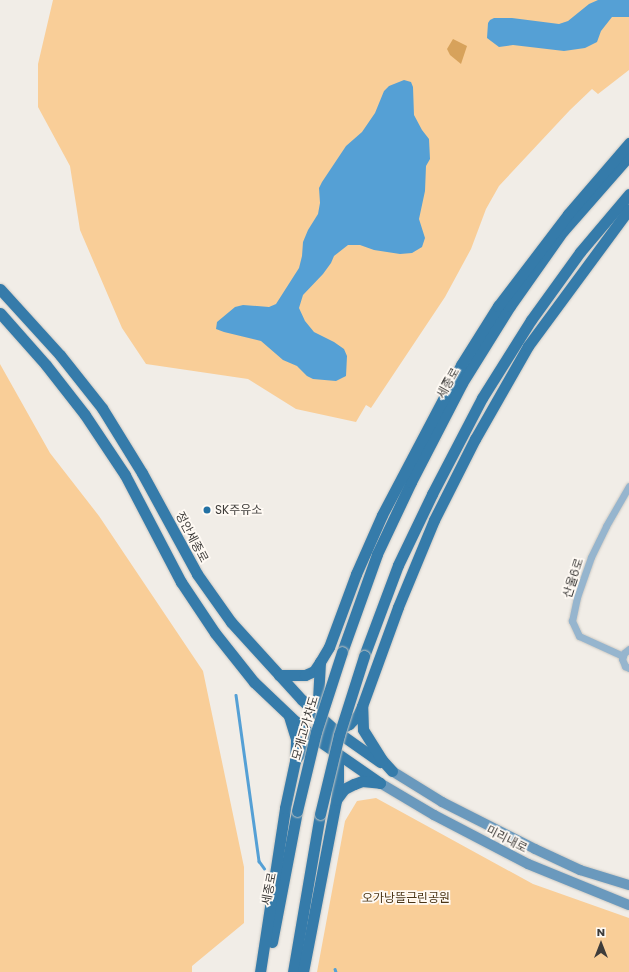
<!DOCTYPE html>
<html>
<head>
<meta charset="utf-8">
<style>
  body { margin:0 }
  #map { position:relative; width:629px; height:972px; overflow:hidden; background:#f1ede7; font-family:Poppins,"Noto Sans KR",sans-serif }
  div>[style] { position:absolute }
  .green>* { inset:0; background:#f9ce98 }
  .water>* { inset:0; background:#55a0d5 }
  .stream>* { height:2.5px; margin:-1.25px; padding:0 1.25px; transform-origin:1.25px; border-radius:1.25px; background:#55a0d5 }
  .building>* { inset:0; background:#d7a25b }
  .roads { filter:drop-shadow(0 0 1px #cdcac4) drop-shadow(0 0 1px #cdcac4) }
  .minor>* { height:7px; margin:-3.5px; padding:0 3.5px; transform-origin:3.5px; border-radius:3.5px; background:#96b5ce }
  .secondary>* { height:10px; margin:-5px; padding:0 5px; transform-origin:5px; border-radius:5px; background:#6a99bd }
  .trunk>* { height:11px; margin:-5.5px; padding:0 5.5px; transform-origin:5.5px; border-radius:5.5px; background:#357baa }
  .bridges { filter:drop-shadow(0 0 1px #cdcac4) drop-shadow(0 0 1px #cdcac4) }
  .trunk-bridge>* { height:11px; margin:-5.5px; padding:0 5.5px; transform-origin:5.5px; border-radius:5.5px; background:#357baa }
  .dots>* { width:11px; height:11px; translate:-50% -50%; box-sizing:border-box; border:2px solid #fffaf4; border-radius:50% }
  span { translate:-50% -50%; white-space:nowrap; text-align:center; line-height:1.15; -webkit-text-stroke:3.5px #fffaf4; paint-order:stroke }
  .street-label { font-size:12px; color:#3e3c3a }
  .poi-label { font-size:12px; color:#3e3c3a }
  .left { translate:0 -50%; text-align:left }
  .park-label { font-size:12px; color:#4c3617 }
  .north { position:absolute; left:581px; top:924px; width:40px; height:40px; -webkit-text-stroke:3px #fffaf4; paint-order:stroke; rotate:0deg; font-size:11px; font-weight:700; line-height:16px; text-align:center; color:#3e3c3a }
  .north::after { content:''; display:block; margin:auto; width:14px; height:18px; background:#3e3c3a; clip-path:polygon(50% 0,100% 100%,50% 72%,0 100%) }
</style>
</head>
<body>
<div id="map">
  <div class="green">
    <div style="clip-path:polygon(53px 0,629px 0,629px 70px,598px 94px,592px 89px,570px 110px,499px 186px,486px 209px,471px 249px,445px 297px,371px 408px,366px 405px,356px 422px,296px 409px,248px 379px,146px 364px,122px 328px,80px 230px,70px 166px,38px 107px,38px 64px)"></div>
    <div style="clip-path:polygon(0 364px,50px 453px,99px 516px,203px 671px,244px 867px,244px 923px,192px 966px,192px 972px,0 972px)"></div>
    <div style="clip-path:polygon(376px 798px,533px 884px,629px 918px,629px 972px,317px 972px,345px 821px,357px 801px)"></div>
  </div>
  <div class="water">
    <div style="clip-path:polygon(598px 0,629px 0,629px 17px,612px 17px,601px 31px,597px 42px,585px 48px,564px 51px,513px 45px,499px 47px,487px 38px,488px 23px,490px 20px,494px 18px,512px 18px,559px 24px,568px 21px,589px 4px)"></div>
    <div style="clip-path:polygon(404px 80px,411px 82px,413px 87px,414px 115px,422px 130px,429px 139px,430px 159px,426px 166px,425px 191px,419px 219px,425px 238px,422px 247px,412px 253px,400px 254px,374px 250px,360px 245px,348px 245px,334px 256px,331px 263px,323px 274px,303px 295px,299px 308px,305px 321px,314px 332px,334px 342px,344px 349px,347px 356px,346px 376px,336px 381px,313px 379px,307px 376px,297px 366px,283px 360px,261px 341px,224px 332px,216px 329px,217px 322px,235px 307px,243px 305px,269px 307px,276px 304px,299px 268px,302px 256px,303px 242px,308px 230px,318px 214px,320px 203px,319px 188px,322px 182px,346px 146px,362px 132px,375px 113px,384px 91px,389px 86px)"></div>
  </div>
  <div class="stream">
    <div style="left:236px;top:695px;width:168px;rotate:82.1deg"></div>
    <div style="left:259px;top:861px;width:9px;rotate:54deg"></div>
    <div style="left:335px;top:969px;width:3px;rotate:72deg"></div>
  </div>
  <div class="building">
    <div style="clip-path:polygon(453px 39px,467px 46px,461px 64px,450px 55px,447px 49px)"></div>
  </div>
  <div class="roads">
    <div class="minor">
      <div style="left:629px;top:649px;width:6px;rotate:141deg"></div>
      <div style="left:624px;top:653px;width:6px;rotate:108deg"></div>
      <div style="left:622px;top:659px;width:8px;rotate:67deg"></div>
      <div style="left:625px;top:666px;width:4px;rotate:27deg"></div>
      <div style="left:623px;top:656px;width:48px;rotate:-155.6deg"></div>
      <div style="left:579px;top:636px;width:17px;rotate:-115deg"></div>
      <div style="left:572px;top:621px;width:25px;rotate:-78deg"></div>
      <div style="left:577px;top:597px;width:42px;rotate:-70.7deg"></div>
      <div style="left:591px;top:557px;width:34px;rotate:-64deg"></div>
      <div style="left:606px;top:526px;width:46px;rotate:-60.1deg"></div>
    </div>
    <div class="secondary">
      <div style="left:392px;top:771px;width:59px;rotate:31.8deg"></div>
      <div style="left:442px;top:802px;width:104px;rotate:26.8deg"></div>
      <div style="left:535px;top:849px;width:50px;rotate:25deg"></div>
      <div style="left:580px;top:870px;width:51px;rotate:17deg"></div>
      <div style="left:380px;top:783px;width:63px;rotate:30.7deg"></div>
      <div style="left:434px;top:815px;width:106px;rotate:27.5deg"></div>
      <div style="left:528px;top:864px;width:109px;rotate:22.1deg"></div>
    </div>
    <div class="trunk">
      <div style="left:0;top:289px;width:89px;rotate:47.7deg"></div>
      <div style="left:60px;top:355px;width:68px;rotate:51.6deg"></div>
      <div style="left:102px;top:408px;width:76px;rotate:58.4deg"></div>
      <div style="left:142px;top:473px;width:115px;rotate:61.4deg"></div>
      <div style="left:197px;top:574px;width:59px;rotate:54.7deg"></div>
      <div style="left:231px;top:622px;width:105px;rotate:47.7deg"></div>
      <div style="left:302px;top:700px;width:46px;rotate:42.4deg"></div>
      <div style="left:336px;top:731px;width:54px;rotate:35.2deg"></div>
      <div style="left:0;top:313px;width:69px;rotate:48.5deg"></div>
      <div style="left:46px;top:365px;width:63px;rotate:52deg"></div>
      <div style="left:85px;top:415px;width:72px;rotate:56.3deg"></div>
      <div style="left:125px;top:475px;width:121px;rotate:62.4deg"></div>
      <div style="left:181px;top:582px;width:61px;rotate:56.3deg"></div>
      <div style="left:215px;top:633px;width:63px;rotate:51.5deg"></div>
      <div style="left:254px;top:682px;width:57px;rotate:43.6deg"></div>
      <div style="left:295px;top:721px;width:26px;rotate:40deg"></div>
      <div style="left:315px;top:738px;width:79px;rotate:34.7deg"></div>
      <div style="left:342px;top:652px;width:104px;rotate:-70.3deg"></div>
      <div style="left:377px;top:554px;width:80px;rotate:-64.7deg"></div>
      <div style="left:411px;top:482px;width:111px;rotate:-62.7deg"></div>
      <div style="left:462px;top:383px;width:91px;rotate:-58.1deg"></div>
      <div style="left:510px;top:306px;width:92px;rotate:-54.8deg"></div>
      <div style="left:563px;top:231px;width:100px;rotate:-48.7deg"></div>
      <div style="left:364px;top:656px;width:97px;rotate:-69.5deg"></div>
      <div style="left:398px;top:565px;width:79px;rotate:-64.4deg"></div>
      <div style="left:432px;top:494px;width:108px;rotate:-62.5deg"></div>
      <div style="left:482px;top:398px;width:92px;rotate:-57.9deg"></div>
      <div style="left:531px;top:320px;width:84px;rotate:-54.2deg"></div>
      <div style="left:580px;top:252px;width:76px;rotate:-49.8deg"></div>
      <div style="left:279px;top:675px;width:26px"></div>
      <div style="left:305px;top:675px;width:10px;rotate:-24deg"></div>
      <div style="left:314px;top:671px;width:11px;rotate:-56deg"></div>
      <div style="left:320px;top:662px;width:17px;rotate:-59deg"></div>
      <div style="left:329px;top:647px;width:78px;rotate:-69.7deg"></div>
      <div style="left:356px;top:574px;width:64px;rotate:-66.2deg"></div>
      <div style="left:382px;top:515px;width:170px;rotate:-62.2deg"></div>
      <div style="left:461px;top:365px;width:70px;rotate:-57.9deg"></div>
      <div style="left:498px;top:306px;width:116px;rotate:-52.7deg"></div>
      <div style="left:568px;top:214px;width:94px;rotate:-49.3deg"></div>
      <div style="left:336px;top:731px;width:15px;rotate:-28deg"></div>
      <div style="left:349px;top:724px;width:13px;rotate:-45deg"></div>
      <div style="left:358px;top:715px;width:10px;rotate:-66deg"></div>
      <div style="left:295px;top:760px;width:20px;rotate:-53deg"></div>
      <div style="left:307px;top:744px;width:14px;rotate:-30deg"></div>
      <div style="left:392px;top:771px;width:15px;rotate:-132deg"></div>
      <div style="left:382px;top:760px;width:36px;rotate:-122deg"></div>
      <div style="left:363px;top:729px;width:23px;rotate:-92deg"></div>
      <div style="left:362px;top:706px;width:105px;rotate:-70deg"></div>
      <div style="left:398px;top:607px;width:94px;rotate:-67.5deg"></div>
      <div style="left:434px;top:520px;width:91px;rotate:-63.2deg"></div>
      <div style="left:475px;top:439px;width:107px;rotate:-60.3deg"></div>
      <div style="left:528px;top:346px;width:170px;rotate:-53.6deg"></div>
      <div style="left:336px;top:800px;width:14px;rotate:-54deg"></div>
      <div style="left:344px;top:789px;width:11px;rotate:-27deg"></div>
      <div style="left:354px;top:784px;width:9px;rotate:-21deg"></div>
      <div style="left:362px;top:781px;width:18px;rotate:6deg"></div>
      <div style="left:272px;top:942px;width:133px;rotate:-79.2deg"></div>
      <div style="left:260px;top:972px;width:166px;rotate:-81.3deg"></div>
      <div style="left:285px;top:808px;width:48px;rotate:-78deg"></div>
      <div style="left:295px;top:761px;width:22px;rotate:-87deg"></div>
      <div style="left:296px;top:739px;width:24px;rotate:-107deg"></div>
      <div style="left:293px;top:972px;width:160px;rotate:-80.3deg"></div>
      <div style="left:303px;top:972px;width:175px;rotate:-79.1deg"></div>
      <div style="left:336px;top:800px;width:20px;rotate:-84deg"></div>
      <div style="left:338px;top:780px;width:16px;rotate:-90deg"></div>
      <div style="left:338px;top:764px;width:50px;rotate:-108.8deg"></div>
      <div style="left:322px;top:717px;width:17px;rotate:-103deg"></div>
      <div style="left:318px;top:700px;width:38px;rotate:-87deg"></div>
    </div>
  </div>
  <div class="bridges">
    <div class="trunk-bridge">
      <div style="left:297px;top:811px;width:81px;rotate:-76.5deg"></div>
      <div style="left:316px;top:732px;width:84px;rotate:-72deg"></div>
      <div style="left:320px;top:814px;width:81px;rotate:-76.5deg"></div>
      <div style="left:339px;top:735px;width:83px;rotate:-72.4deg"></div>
    </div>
  </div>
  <div class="dots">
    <div style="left:207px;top:510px;background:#2371a4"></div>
  </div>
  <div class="street-label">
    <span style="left:448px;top:383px;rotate:-61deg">세종로</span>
    <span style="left:192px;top:537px;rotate:62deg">정안세종로</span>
    <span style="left:573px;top:578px;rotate:-72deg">산울6로</span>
    <span style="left:305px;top:728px;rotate:-74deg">모개고가차도</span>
    <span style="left:507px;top:839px;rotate:27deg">미리내로</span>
    <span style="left:269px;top:889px;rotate:-79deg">세종로</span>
  </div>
  <div class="poi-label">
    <span class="left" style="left:215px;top:510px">SK주유소</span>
  </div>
  <div class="park-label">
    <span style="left:406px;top:898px">오가낭뜰근린공원</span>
  </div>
  <div class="north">N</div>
</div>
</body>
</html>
